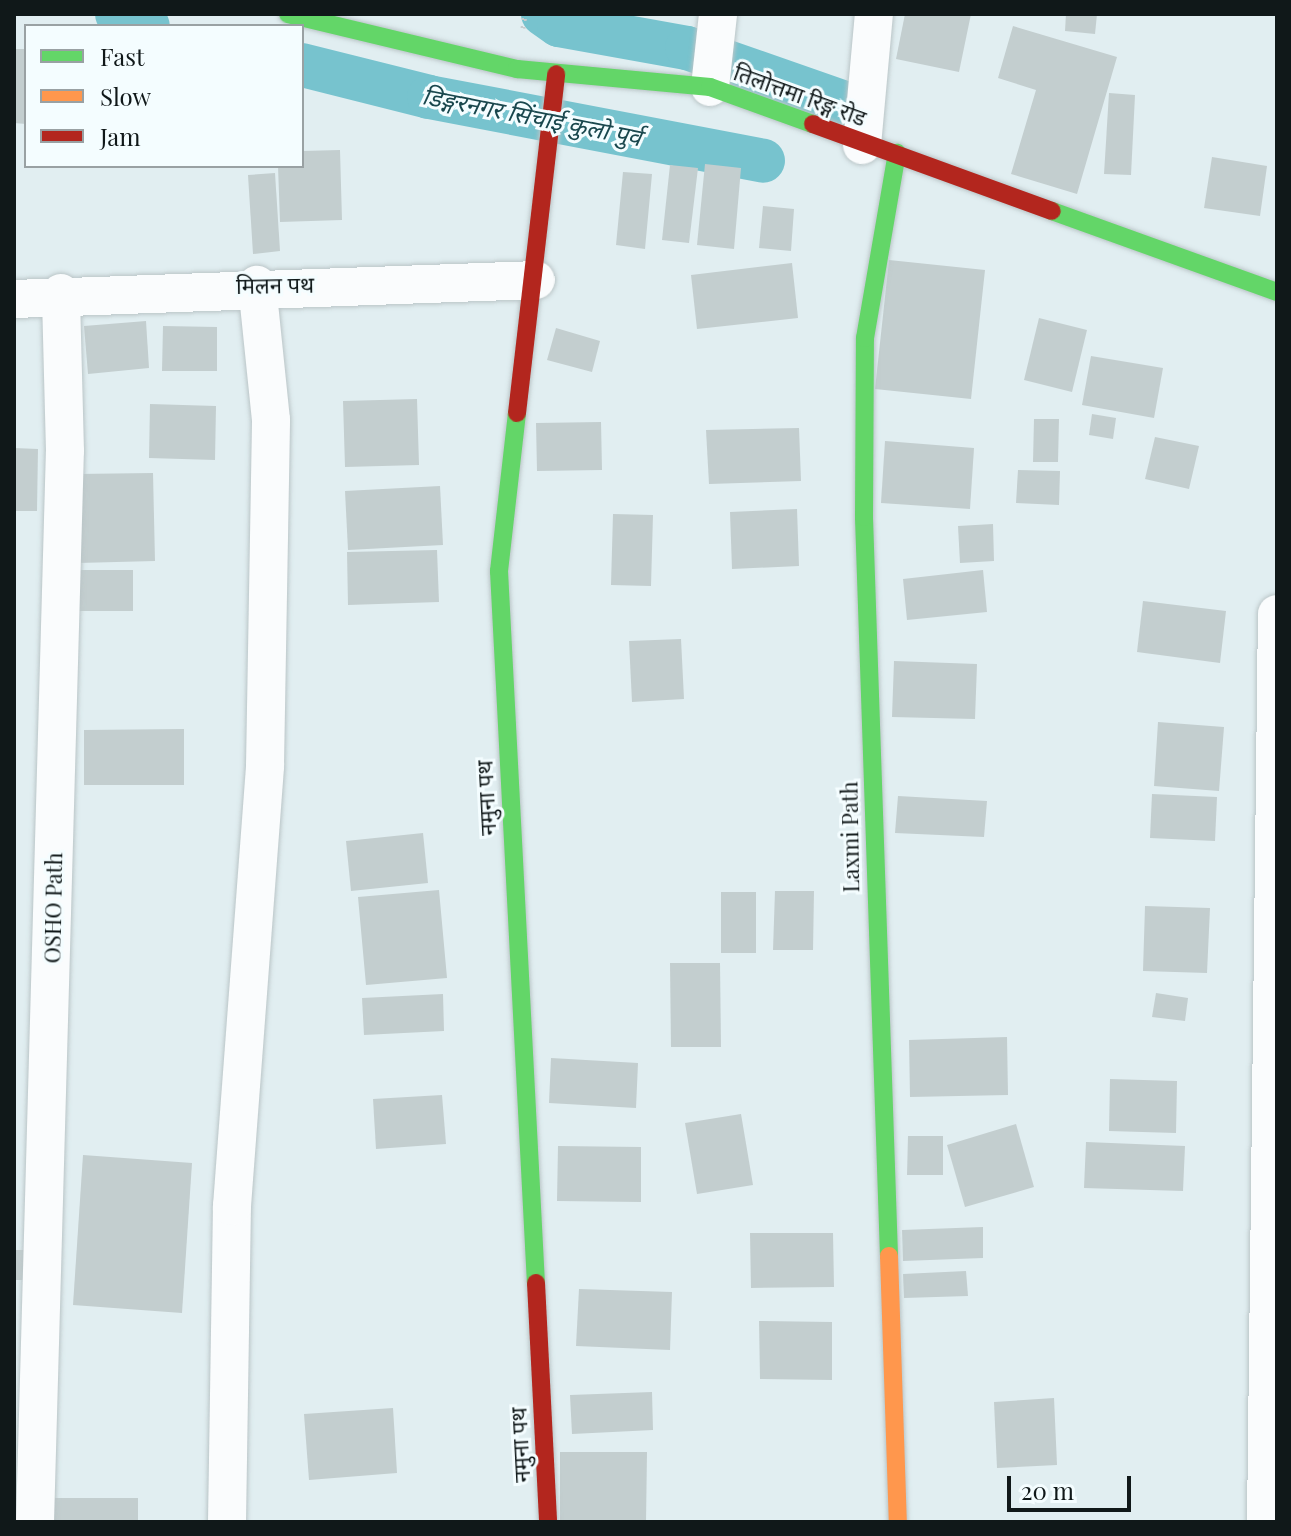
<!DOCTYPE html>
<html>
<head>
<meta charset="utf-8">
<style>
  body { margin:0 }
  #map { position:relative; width:1291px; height:1536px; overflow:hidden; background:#e1eef1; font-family:"Playfair Display","Noto Sans Devanagari",serif }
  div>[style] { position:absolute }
  .canal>* { height:44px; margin:-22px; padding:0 22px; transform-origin:22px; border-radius:22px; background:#77c3ce }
  .building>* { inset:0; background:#c3cecf }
  .path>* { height:5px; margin-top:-2.5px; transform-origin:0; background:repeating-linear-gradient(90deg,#c7cccd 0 2px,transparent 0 8px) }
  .roads { filter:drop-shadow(0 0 2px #bac5c7) drop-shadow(0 0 2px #bac5c7) }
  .street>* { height:38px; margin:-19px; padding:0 19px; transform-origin:19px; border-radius:19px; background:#fafcfd }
  .fast>* { height:18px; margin:-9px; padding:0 9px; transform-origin:9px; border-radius:9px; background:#63d668 }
  .slow>* { height:18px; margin:-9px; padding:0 9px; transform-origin:9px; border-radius:9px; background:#ff974d }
  .jam>* { height:18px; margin:-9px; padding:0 9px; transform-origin:9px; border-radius:9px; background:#b3261e }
  span { translate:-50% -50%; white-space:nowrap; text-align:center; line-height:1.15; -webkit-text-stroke:6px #f4fdff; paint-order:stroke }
  .street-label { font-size:22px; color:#101819 }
  .water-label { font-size:24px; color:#19474d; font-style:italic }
  .frame { position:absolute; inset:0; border:16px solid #101819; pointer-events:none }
  .legend { position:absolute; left:24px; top:24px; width:280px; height:144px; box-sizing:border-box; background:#f4fdff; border:2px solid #99a1a3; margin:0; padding:10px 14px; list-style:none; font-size:24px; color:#101819 }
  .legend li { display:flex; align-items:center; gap:16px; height:40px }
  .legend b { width:40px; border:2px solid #99a1a3 }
  .scale { position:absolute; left:1007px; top:1476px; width:124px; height:36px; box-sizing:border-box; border:4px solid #101819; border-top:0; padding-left:10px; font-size:24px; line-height:28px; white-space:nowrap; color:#101819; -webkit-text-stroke:6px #f4fdff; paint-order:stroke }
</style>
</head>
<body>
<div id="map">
  <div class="canal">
    <div style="left:117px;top:14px;width:33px;rotate:21deg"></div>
    <div style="left:543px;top:14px;width:19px;rotate:35deg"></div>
    <div style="left:559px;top:25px;width:130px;rotate:10.2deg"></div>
    <div style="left:687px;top:48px;width:177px;rotate:19.2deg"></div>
    <div style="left:302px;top:65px;width:131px;rotate:14.1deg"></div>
    <div style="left:429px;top:97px;width:340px;rotate:10.8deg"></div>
  </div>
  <div class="building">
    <div style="clip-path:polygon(905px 14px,971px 14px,959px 72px,896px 59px)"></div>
    <div style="clip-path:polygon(1066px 14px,1097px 14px,1095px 34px,1065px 31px)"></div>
    <div style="clip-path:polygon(1013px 26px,1117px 57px,1077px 194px,1011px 174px,1036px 90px,998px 78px)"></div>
    <div style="clip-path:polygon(14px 49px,26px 49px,26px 124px,14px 123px)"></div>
    <div style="clip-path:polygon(1109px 93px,1135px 95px,1131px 175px,1104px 174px)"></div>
    <div style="clip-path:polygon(340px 150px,342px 220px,280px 222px,278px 166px,302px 166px,302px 151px)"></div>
    <div style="clip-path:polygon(1212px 157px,1267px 166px,1260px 216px,1204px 208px)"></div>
    <div style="clip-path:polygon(705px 164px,741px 168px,734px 249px,697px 245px)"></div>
    <div style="clip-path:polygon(670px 165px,698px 168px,689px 243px,662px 240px)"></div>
    <div style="clip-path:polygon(623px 172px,652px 174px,645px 249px,616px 245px)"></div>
    <div style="clip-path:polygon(275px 173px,280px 251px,253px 254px,248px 175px)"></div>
    <div style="clip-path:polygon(763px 206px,794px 209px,791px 251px,759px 248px)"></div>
    <div style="clip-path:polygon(889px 260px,985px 270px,971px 399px,875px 389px)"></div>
    <div style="clip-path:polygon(792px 263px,798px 318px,697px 329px,691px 275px)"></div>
    <div style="clip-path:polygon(1039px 318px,1087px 330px,1072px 392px,1024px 380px)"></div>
    <div style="clip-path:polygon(146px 321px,149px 368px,88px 374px,84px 326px)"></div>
    <div style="clip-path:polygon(163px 326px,217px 327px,217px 371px,162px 371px)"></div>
    <div style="clip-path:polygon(556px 328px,600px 341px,592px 372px,547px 360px)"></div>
    <div style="clip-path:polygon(1091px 356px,1163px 368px,1154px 418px,1082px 405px)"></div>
    <div style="clip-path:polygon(417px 399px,419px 465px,345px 467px,343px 401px)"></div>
    <div style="clip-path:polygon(150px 404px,216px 406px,215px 460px,149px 458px)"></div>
    <div style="clip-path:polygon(1092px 414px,1116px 418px,1113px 439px,1089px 435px)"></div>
    <div style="clip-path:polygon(1034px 419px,1059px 419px,1058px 462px,1033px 462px)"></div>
    <div style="clip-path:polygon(601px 422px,602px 470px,537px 471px,536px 423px)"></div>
    <div style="clip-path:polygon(799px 428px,801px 481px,709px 484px,706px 430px)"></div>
    <div style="clip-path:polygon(1155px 437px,1199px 446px,1189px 489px,1145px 479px)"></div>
    <div style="clip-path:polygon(885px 441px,974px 448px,970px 509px,881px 503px)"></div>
    <div style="clip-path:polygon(14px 448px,38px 449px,37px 511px,14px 511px)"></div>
    <div style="clip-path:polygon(1018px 470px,1060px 471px,1059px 505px,1016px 503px)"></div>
    <div style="clip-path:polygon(153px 473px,155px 561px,78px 563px,76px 474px)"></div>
    <div style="clip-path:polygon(440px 486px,443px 545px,348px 550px,345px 491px)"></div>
    <div style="clip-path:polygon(797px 509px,799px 566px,732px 569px,730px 512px)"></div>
    <div style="clip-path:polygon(613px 514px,653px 515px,651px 586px,611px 585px)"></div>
    <div style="clip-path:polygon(993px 524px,994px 561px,960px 563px,958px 526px)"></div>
    <div style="clip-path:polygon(437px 550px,439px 602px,348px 605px,347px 552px)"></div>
    <div style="clip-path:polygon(70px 570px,133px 570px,133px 611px,70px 611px)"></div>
    <div style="clip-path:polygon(983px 570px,987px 612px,907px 620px,903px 579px)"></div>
    <div style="clip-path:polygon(1143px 601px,1226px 611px,1220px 663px,1137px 652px)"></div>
    <div style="clip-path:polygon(681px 639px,684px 699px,632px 702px,629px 641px)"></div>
    <div style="clip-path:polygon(894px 661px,977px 664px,975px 719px,892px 717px)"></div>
    <div style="clip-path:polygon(1158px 722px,1224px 727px,1219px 791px,1154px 786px)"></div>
    <div style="clip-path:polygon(184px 729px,184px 785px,84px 785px,84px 730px)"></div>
    <div style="clip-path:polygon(1152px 794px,1217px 797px,1215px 841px,1150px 838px)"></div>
    <div style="clip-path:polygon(898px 796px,987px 801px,984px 837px,895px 833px)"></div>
    <div style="clip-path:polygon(423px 833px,428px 883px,351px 891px,346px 841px)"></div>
    <div style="clip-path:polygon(439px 890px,447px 978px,366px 985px,358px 897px)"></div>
    <div style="clip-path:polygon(775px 891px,814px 891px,813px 950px,773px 950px)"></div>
    <div style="clip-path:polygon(721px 892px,756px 892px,756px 953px,721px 953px)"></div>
    <div style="clip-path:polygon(1145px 906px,1210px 908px,1207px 973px,1143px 971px)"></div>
    <div style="clip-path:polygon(670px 963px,720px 963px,721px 1047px,671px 1047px)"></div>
    <div style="clip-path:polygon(1156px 993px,1188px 998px,1185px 1021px,1152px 1017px)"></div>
    <div style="clip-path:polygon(443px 994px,444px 1031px,364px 1035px,362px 998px)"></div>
    <div style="clip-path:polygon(1007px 1037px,1008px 1095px,910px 1097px,909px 1040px)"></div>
    <div style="clip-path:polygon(551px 1058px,638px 1063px,636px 1108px,549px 1103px)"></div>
    <div style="clip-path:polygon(1110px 1079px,1177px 1081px,1176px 1133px,1109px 1131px)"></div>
    <div style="clip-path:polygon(442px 1095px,446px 1144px,376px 1149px,373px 1099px)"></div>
    <div style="clip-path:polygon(741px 1114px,753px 1185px,697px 1194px,685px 1123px)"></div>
    <div style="clip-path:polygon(1016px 1124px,1034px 1187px,965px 1207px,947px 1145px)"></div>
    <div style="clip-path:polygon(908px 1136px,943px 1136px,943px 1175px,907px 1175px)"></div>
    <div style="clip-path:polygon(1086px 1142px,1185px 1146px,1183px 1191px,1084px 1188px)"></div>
    <div style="clip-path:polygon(558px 1146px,641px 1147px,641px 1202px,557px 1201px)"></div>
    <div style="clip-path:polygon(83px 1155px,192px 1163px,182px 1313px,73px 1305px)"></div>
    <div style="clip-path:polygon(983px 1227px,983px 1258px,903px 1261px,902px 1230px)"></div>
    <div style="clip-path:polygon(750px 1233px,833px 1233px,834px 1287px,751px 1288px)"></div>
    <div style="clip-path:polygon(14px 1250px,25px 1250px,23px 1280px,14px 1280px)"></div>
    <div style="clip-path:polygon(966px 1271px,968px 1296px,904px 1298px,903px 1274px)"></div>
    <div style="clip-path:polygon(579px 1289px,672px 1292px,670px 1350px,576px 1346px)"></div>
    <div style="clip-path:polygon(759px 1321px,832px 1322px,832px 1380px,760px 1379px)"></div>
    <div style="clip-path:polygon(652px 1392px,653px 1430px,572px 1434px,570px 1395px)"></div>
    <div style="clip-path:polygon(1054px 1398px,1057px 1465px,997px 1468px,994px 1402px)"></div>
    <div style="clip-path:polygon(393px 1408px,397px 1473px,309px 1480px,304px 1414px)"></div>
    <div style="clip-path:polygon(560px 1452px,647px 1452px,646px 1522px,560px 1522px)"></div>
    <div style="clip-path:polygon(46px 1498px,138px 1498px,138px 1522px,46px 1522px)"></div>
  </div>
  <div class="path">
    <div style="left:523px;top:28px;width:14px;rotate:-82deg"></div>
  </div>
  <div class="roads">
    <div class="street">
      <div style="left:710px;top:87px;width:73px;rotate:-83.7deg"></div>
      <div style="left:862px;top:145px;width:132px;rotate:-84.8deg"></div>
      <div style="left:14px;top:299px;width:522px;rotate:-2.08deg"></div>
      <div style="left:35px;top:1522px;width:1071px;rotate:-88.4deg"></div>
      <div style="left:65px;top:451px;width:158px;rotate:-91.5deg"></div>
      <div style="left:227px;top:1522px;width:316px;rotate:-89.1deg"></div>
      <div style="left:232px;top:1206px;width:441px;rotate:-85.7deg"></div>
      <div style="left:265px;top:766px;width:346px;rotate:-89deg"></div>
      <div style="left:271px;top:420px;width:136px;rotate:-95.9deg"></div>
      <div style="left:1266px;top:1522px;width:908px;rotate:-89.31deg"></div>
    </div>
    <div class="fast">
      <div style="left:288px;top:14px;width:236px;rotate:13.5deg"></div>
      <div style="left:517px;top:69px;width:194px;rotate:5.3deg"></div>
      <div style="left:710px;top:87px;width:109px;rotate:19.8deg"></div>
      <div style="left:1052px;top:211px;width:239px;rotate:19.8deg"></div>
      <div style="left:517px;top:413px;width:159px;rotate:96.5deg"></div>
      <div style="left:499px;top:571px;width:713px;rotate:87.03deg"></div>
      <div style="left:889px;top:1256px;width:739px;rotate:-91.94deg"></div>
      <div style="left:864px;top:517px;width:179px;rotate:-89.7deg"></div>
      <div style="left:865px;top:338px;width:188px;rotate:-80.2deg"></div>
    </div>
    <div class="slow">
      <div style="left:889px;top:1256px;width:266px;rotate:88.1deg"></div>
    </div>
    <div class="jam">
      <div style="left:813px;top:124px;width:254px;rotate:20deg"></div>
      <div style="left:517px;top:413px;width:341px;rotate:-83.4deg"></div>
      <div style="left:536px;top:1283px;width:239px;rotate:87.1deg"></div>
    </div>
  </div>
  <div class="street-label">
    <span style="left:800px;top:95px;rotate:20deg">तिलोत्तमा रिङ्ग रोड</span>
    <span style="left:275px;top:285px;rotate:-1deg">मिलन पथ</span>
    <span style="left:486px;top:798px;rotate:-93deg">नमुना पथ</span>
    <span style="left:850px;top:837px;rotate:-91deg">Laxmi Path</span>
    <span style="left:53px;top:908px;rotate:-89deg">OSHO Path</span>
    <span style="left:520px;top:1445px;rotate:-93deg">नमुना पथ</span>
  </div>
  <div class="water-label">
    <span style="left:532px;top:116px;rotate:11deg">डिङ्गरनगर सिंचाई कुलो पुर्व</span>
  </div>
  <div class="frame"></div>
  <ul class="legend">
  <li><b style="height:10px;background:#63d668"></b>Fast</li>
  <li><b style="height:10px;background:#ff974d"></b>Slow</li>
  <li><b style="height:10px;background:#b3261e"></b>Jam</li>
  </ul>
  <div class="scale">20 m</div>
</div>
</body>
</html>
